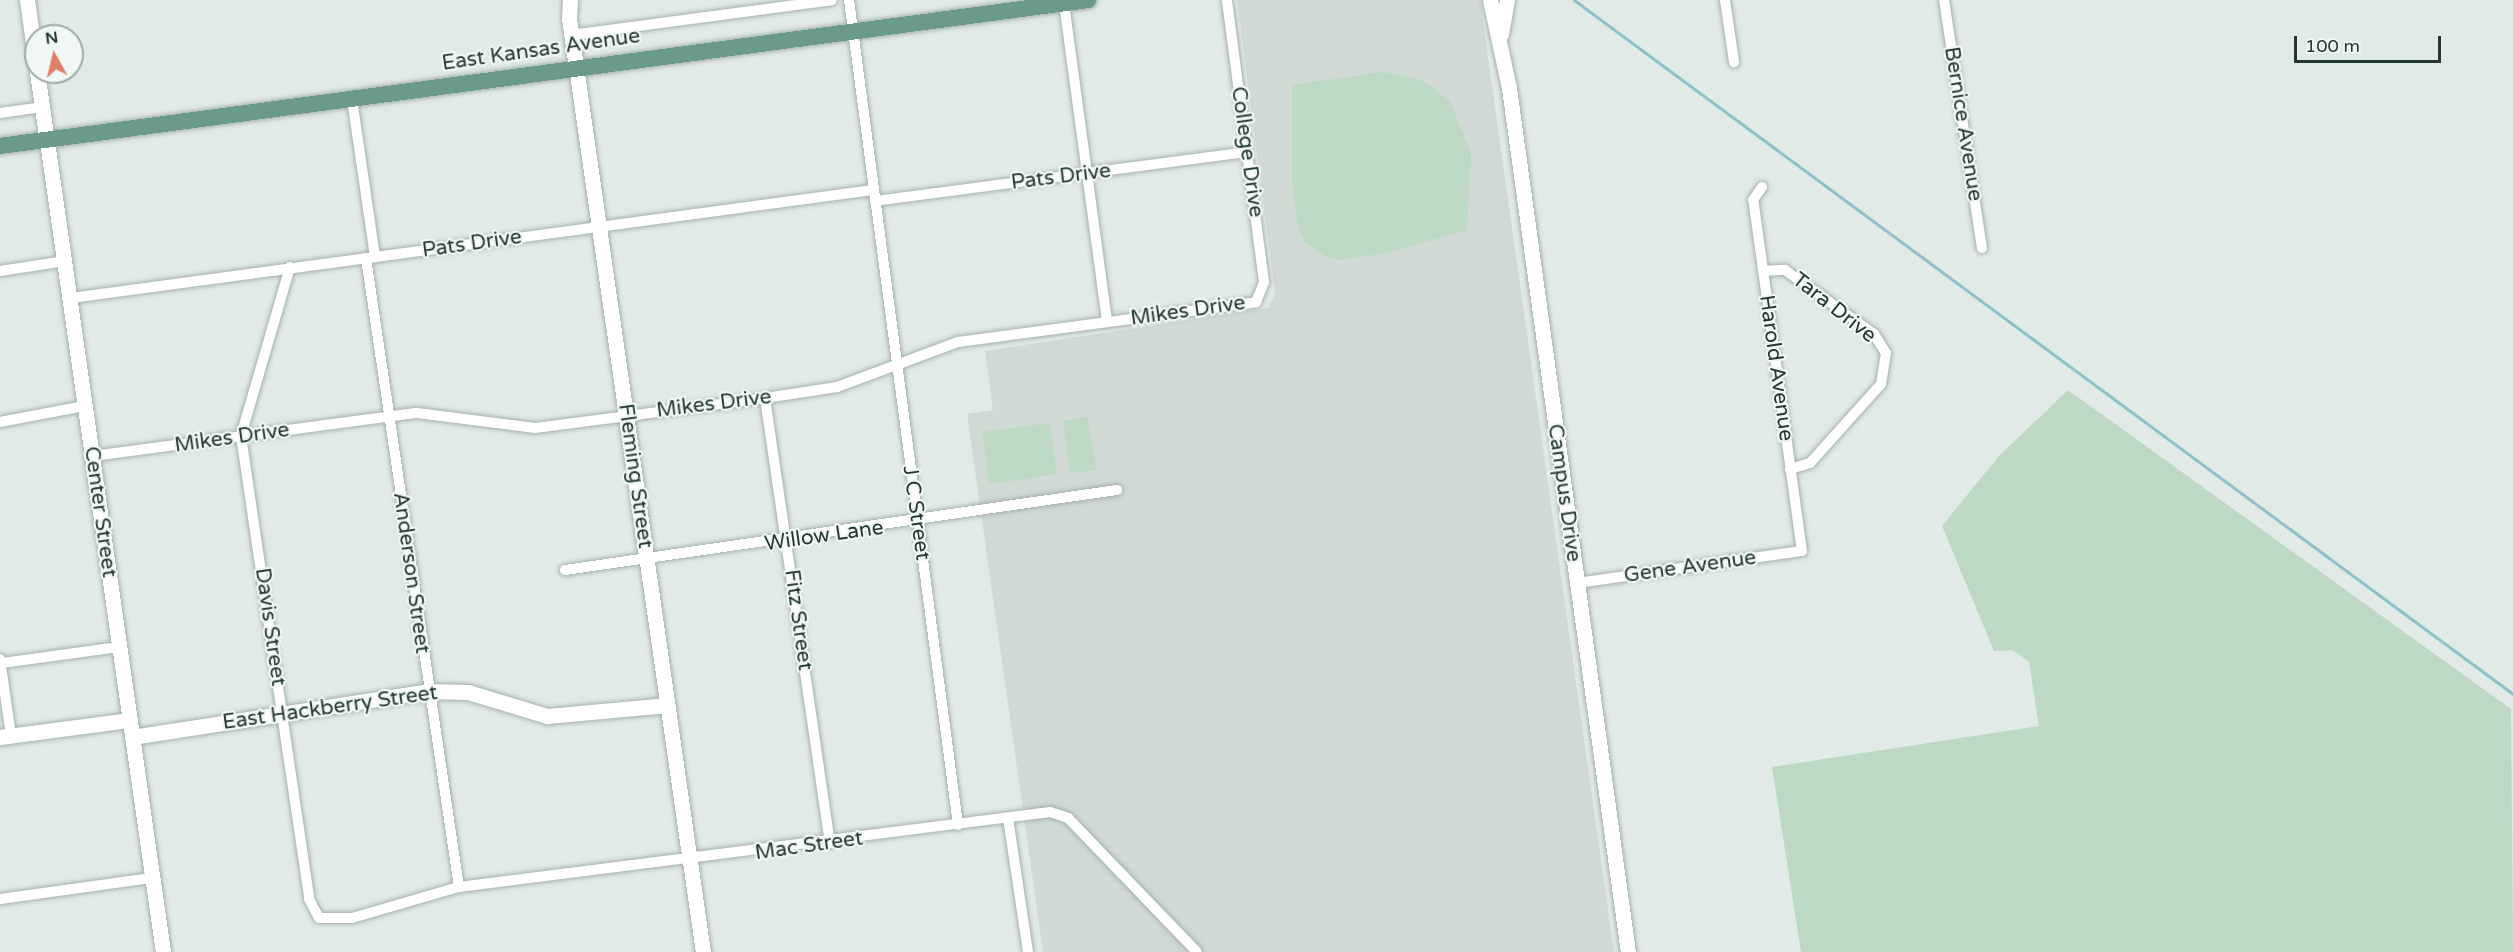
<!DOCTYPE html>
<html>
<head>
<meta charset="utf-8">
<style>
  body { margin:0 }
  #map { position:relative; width:2513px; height:952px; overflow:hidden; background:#e1eae6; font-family:"Varela Round",sans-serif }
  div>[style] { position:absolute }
  .built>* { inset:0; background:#d0d9d4 }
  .green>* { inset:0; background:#bdd8c3 }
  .stream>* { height:3px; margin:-1.5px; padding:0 1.5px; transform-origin:1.5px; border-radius:1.5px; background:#8fc2c8 }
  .roads { filter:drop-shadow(0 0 2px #a5b1ac) drop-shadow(0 0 2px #a5b1ac) }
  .street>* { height:10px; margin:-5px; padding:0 5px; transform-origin:5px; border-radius:5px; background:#fff }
  .secondary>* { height:15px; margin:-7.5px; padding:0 7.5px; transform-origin:7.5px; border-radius:7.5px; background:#fff }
  .primary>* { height:16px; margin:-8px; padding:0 8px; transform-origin:8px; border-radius:8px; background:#6b9a8c }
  span { translate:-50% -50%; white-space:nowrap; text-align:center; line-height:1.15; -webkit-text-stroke:4.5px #f1f7f4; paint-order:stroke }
  .street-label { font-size:21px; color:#243832 }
  .north { position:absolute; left:24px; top:24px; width:60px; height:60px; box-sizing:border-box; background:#f1f7f4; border:2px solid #9faba6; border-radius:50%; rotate:352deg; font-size:16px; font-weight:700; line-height:24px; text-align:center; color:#243832 }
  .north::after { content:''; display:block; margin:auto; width:21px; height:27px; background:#e18068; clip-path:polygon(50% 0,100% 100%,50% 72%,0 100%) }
  .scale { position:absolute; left:2294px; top:36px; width:147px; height:27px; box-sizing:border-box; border:3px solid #243832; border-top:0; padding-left:8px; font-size:18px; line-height:21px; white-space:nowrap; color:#243832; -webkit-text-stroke:4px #f1f7f4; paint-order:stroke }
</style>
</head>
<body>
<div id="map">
  <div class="built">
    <div style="clip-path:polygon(1237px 0,1480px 0,1614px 952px,1043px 952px,967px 414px,993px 410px,985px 351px,1268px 308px,1275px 293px)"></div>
  </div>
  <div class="green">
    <div style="clip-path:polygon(1383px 72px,1422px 80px,1450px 101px,1471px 154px,1467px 230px,1387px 253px,1340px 260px,1324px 256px,1305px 242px,1299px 229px,1292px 183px,1292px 85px)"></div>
    <div style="clip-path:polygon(2068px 390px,2511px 709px,2513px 952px,1801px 952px,1772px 767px,2039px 726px,2029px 662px,2013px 650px,1994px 651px,1942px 526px,1999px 456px)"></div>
    <div style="clip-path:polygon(1088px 417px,1096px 470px,1070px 473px,1063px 421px)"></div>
    <div style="clip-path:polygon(1050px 423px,1057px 474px,989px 484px,982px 432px)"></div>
  </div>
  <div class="stream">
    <div style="left:1574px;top:0;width:1168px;rotate:36.47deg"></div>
  </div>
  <div class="roads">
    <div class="street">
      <div style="left:849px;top:0;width:832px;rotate:82.47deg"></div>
      <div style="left:1725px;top:0;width:63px;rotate:81.7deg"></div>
      <div style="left:1944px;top:0;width:251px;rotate:81.3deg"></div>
      <div style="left:1064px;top:3px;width:322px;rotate:82.3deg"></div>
      <div style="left:571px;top:35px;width:263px;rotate:-7.6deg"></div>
      <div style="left:352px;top:99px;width:160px;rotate:81.7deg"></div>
      <div style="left:0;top:113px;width:42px;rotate:-8.1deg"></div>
      <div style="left:875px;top:201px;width:375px;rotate:-7.5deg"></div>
      <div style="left:366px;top:258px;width:636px;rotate:81.59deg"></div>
      <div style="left:290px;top:267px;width:176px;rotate:106.2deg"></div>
      <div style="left:241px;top:436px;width:468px;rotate:81.6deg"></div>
      <div style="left:309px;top:899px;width:21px;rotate:62deg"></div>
      <div style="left:319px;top:918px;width:33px"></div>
      <div style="left:352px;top:918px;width:111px;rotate:-16.2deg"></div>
      <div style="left:459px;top:887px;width:596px;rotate:-7.23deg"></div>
      <div style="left:1050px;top:812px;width:19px;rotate:18deg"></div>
      <div style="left:1068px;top:818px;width:186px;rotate:46.1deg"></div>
      <div style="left:0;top:271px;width:66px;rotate:-8.7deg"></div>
      <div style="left:1763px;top:271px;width:22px;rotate:-3deg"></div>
      <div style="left:1785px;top:270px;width:110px;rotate:35.7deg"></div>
      <div style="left:1874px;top:334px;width:22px;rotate:58deg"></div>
      <div style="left:1886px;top:353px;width:31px;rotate:99deg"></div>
      <div style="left:1881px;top:384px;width:106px;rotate:131.9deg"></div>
      <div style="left:1810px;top:463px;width:21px;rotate:163deg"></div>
      <div style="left:71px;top:298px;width:809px;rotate:-7.67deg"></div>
      <div style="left:765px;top:398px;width:450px;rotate:81.7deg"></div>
      <div style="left:0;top:422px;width:86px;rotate:-10.7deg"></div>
      <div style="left:93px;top:456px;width:327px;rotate:-7.6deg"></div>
      <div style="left:417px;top:413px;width:119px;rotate:7.2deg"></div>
      <div style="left:535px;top:428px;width:232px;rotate:-7.4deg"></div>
      <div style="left:765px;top:398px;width:73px;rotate:-8.7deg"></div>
      <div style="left:837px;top:387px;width:129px;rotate:-20.4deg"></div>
      <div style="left:958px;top:342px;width:301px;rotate:-7.6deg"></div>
      <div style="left:1256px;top:302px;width:22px;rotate:-68deg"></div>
      <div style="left:1264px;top:282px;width:284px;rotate:-97.5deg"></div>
      <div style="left:565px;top:570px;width:558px;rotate:-8.25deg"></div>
      <div style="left:1577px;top:583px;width:227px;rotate:-8.1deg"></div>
      <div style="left:1802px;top:551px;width:354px;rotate:-97.9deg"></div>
      <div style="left:1753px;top:200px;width:16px;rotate:-55deg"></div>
      <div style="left:0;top:659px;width:77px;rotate:81.8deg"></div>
      <div style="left:2px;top:663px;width:118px;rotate:-7.8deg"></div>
      <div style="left:1008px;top:818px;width:135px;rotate:81.5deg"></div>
      <div style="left:0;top:899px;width:153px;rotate:-7.9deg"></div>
    </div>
    <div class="secondary">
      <div style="left:27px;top:0;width:65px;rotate:82deg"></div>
      <div style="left:570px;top:0;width:18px;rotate:93deg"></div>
      <div style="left:569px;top:18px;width:944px;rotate:81.84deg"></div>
      <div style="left:1490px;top:0;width:90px;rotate:77.8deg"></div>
      <div style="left:1509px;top:88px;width:872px;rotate:82.16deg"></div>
      <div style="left:1501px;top:34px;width:35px;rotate:-80deg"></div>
      <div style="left:37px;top:72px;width:889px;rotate:81.85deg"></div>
      <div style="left:0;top:737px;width:131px;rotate:-7.5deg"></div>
      <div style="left:132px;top:737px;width:300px;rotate:-8.8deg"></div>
      <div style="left:428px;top:691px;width:40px;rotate:1.4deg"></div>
      <div style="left:468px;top:692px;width:83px;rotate:16.9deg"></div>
      <div style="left:547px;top:716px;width:121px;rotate:-5.2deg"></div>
    </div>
    <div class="primary">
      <div style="left:0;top:146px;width:1098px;rotate:-7.64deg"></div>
    </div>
  </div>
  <div class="street-label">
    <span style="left:541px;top:50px;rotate:-8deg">East Kansas Avenue</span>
    <span style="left:1963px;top:124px;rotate:81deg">Bernice Avenue</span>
    <span style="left:1247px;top:152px;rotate:82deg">College Drive</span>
    <span style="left:1061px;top:177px;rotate:-7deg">Pats Drive</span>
    <span style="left:472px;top:244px;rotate:-8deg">Pats Drive</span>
    <span style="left:1834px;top:308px;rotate:38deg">Tara Drive</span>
    <span style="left:1188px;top:311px;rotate:-8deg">Mikes Drive</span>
    <span style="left:1776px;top:368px;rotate:82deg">Harold Avenue</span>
    <span style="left:714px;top:404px;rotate:-7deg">Mikes Drive</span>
    <span style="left:232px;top:438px;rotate:-8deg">Mikes Drive</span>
    <span style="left:635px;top:476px;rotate:82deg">Fleming Street</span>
    <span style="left:1564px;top:493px;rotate:82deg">Campus Drive</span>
    <span style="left:100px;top:512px;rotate:82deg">Center Street</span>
    <span style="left:916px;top:513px;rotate:82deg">J C Street</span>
    <span style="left:824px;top:536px;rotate:-8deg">Willow Lane</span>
    <span style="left:1690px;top:567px;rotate:-8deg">Gene Avenue</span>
    <span style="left:411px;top:573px;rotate:82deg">Anderson Street</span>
    <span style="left:798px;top:620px;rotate:82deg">Fitz Street</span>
    <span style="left:270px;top:627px;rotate:82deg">Davis Street</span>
    <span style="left:330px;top:708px;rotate:-8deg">East Hackberry Street</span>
    <span style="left:809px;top:846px;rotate:-8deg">Mac Street</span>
  </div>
  <div class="north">N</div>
  <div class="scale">100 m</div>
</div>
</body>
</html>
